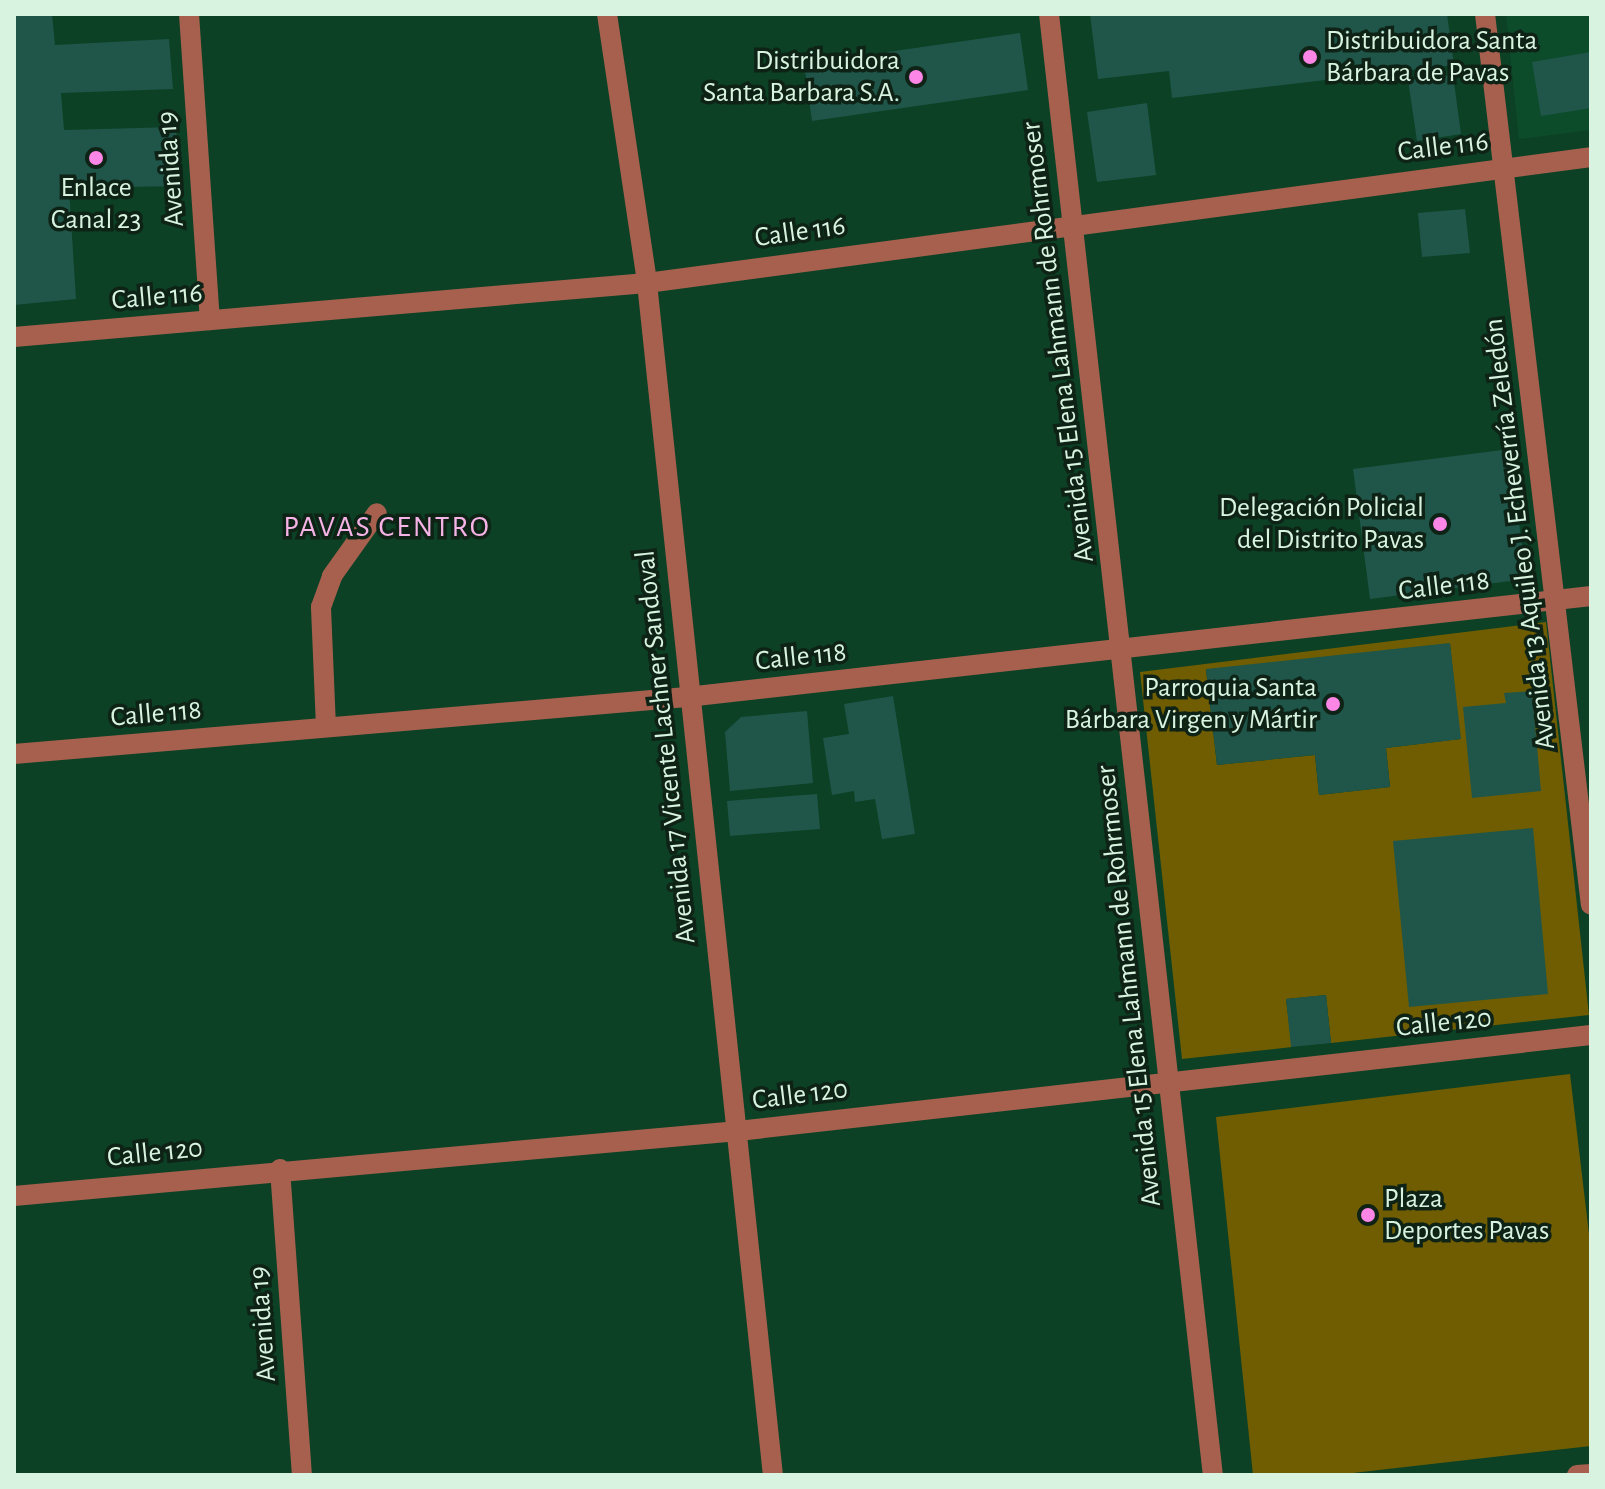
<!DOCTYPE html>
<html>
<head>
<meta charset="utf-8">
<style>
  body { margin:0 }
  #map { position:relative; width:1605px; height:1489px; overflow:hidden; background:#0c4125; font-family:"Alegreya Sans",sans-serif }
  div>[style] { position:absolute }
  .built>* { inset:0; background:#0d4c2b }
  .green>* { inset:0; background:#705d02 }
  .building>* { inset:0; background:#1f5649 }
  .minor>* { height:20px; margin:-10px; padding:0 10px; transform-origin:10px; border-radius:10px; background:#a7604e }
  .dots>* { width:22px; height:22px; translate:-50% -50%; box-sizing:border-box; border:4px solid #0e2316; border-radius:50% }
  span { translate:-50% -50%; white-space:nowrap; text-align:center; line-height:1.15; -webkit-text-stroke:7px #0e2316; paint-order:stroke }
  .poi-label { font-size:28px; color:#d8f3e0 }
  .left { translate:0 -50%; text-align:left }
  .right { translate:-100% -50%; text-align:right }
  .street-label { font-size:28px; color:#d8f3e0 }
  .neighbourhood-label { font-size:30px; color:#f5b3e6; letter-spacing:2px }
  .frame { position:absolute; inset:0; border:16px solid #d8f3e0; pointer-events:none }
</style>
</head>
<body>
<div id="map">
  <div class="built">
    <div style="clip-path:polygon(1506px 14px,1591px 14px,1591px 130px,1519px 139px)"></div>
  </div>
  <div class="green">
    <div style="clip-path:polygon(evenodd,1546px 622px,1589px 1015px,1331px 1043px,1326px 995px,1286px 999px,1292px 1047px,1182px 1059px,1140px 672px,1546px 622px,1450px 644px,1460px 739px,1386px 748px,1390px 787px,1319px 795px,1315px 755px,1217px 765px,1206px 670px,1450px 644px)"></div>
    <div style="clip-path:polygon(1570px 1074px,1591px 1251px,1591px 1446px,1335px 1475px,1253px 1475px,1216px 1117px)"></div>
  </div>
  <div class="building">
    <div style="clip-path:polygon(14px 14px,52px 14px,55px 45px,169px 39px,173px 89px,61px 93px,64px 130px,176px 127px,180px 186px,69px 188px,76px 299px,14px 305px)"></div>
    <div style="clip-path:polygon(1090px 14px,1447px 14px,1454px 65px,1172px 98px,1169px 71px,1098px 79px)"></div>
    <div style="clip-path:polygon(1020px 33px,1028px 90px,812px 121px,804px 64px)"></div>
    <div style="clip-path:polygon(1591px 52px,1591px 108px,1541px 116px,1532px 62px)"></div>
    <div style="clip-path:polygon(1453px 75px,1461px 134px,1417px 141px,1408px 80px)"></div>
    <div style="clip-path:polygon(1147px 103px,1156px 175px,1097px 182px,1087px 112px)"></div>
    <div style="clip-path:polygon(1465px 209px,1470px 253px,1422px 257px,1418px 213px)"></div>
    <div style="clip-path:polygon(1510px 449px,1526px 579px,1370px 599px,1353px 469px)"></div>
    <div style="clip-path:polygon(1450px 643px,1461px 739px,1386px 748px,1390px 787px,1319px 795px,1315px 755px,1217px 765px,1206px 669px)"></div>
    <div style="clip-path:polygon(1532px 691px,1541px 791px,1472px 798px,1463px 707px,1506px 703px,1504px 693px)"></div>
    <div style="clip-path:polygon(893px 696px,915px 834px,882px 839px,875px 799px,855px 802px,854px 791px,832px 795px,823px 738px,849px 734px,844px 704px)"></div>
    <div style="clip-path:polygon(807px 711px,813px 783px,730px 791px,725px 732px,741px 717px)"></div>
    <div style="clip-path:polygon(817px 794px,820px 829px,730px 836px,727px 801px)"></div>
    <div style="clip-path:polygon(1533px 828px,1548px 994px,1409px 1007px,1393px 841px)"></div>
    <div style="clip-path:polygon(1326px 995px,1331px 1043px,1291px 1047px,1286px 999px)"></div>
  </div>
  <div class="minor">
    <div style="left:189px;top:14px;width:307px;rotate:86.1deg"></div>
    <div style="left:607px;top:14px;width:272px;rotate:81.5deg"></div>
    <div style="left:647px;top:283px;width:1199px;rotate:83.97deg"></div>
    <div style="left:1049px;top:14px;width:1470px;rotate:83.6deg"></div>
    <div style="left:1485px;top:14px;width:897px;rotate:83.22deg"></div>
    <div style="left:14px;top:337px;width:635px;rotate:-4.88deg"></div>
    <div style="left:647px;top:283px;width:952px;rotate:-7.6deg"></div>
    <div style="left:326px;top:727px;width:120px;rotate:-92.4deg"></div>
    <div style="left:321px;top:607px;width:33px;rotate:-70deg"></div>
    <div style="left:332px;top:576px;width:77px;rotate:-54.5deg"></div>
    <div style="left:14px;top:754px;width:675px;rotate:-4.84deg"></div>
    <div style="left:687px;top:697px;width:910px;rotate:-6.37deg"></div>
    <div style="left:280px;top:1169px;width:307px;rotate:85.9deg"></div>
    <div style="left:14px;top:1196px;width:727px;rotate:-5.13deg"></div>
    <div style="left:738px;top:1131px;width:858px;rotate:-6.42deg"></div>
    <div style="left:1577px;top:1475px;width:14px;rotate:-4deg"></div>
  </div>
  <div class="dots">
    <div style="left:1310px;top:57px;background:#fb86e5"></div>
    <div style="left:916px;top:77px;background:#fb86e5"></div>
    <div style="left:96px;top:158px;background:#fb86e5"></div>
    <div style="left:1440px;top:524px;background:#fb86e5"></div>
    <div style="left:1333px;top:704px;background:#fb86e5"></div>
    <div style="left:1368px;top:1215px;background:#fb86e5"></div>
  </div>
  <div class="poi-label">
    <span class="left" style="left:1326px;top:57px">Distribuidora Santa<br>Bárbara de Pavas</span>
    <span class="right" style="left:900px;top:77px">Distribuidora<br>Santa Barbara S.A.</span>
    <span style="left:96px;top:204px">Enlace<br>Canal 23</span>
    <span class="right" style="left:1424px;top:524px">Delegación Policial<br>del Distrito Pavas</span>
    <span class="right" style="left:1317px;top:704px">Parroquia Santa<br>Bárbara Virgen y Mártir</span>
    <span class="left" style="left:1384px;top:1215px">Plaza<br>Deportes Pavas</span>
  </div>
  <div class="street-label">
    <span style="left:1443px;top:147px;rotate:-7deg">Calle 116</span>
    <span style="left:171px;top:169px;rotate:-94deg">Avenida 19</span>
    <span style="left:800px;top:232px;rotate:-8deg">Calle 116</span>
    <span style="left:157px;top:297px;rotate:-5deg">Calle 116</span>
    <span style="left:1058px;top:342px;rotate:-97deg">Avenida 15 Elena Lahmann de Rohrmoser</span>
    <span style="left:1520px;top:534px;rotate:-97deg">Avenida 13 Aquileo J. Echeverría Zeledón</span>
    <span style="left:1444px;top:586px;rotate:-7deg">Calle 118</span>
    <span style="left:801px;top:657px;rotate:-6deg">Calle 118</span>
    <span style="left:156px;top:714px;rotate:-5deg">Calle 118</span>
    <span style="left:666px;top:747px;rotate:-96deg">Avenida 17 Vicente Lachner Sandoval</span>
    <span style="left:1129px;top:986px;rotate:-96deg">Avenida 15 Elena Lahmann de Rohrmoser</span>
    <span style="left:1444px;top:1023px;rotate:-6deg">Calle 120</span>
    <span style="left:800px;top:1095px;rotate:-7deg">Calle 120</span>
    <span style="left:155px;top:1153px;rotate:-6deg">Calle 120</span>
    <span style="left:263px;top:1324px;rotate:-94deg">Avenida 19</span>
  </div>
  <div class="neighbourhood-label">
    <span style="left:387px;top:527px">PAVAS CENTRO</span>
  </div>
  <div class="frame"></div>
</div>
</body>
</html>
